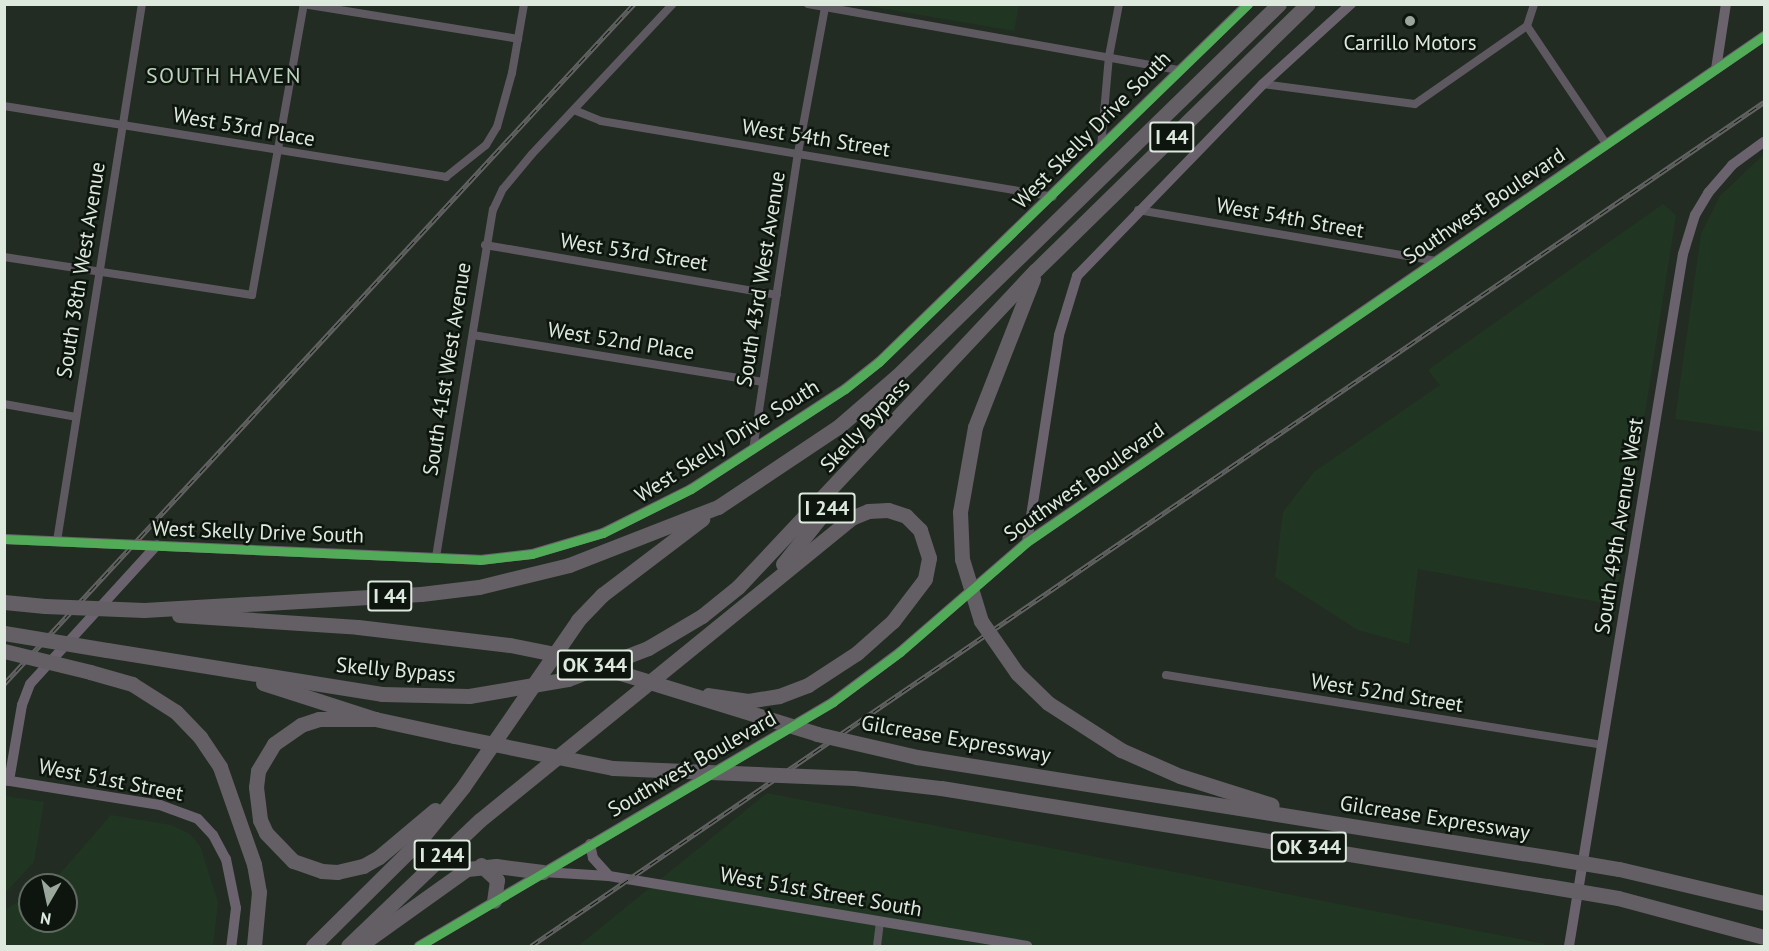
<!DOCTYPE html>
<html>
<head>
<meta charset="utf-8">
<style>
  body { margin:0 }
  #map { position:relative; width:1769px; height:951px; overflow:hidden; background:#222c22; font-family:"PT Sans",sans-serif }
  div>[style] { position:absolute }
  .built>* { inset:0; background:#203623 }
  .street>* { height:8px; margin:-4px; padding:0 4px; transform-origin:4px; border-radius:4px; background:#5e5960 }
  .secondary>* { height:10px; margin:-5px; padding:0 5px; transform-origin:5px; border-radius:5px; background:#6a636d }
  .highway>* { height:15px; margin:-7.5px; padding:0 7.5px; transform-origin:7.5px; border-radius:7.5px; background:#635f65 }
  .rail>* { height:5px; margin-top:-2.5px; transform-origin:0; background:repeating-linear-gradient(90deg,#0d150e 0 9px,#626263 0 18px); box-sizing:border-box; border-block:2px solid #626263 }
  .highway-bridge>* { height:15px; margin:-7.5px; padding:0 7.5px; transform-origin:7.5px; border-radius:7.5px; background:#635f65 }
  .cycleway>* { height:9px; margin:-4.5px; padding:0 4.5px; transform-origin:4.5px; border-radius:4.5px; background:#51ab58 }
  .dots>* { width:16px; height:16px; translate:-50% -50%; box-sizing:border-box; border:3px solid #0d150e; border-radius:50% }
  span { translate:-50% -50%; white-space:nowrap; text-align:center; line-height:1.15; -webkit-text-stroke:5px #0d150e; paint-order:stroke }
  .shield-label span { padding:2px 4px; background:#0d150e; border:2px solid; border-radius:4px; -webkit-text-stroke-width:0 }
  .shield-label { font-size:20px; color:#dee9de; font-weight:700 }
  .poi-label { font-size:21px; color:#dee9de }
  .street-label { font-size:21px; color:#dee9de }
  .neighbourhood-label { font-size:22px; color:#bdd4be; letter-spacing:1.5px }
  .frame { position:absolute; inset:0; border:6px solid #dee9de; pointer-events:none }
  .north { position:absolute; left:18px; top:873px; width:60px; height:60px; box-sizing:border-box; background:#0d150e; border:2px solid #616a61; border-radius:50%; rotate:189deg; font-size:16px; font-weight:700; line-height:24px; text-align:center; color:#dee9de }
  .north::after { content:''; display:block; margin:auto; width:21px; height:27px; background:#9ca79c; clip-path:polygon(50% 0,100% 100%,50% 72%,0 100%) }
</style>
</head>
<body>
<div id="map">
  <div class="built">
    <div style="clip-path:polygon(863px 5px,1019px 4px,1019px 5px,1014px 31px)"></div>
    <div style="clip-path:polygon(1764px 154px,1764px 432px,1675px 419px,1701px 234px,1720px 196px)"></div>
    <div style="clip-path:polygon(1663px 204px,1676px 215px,1615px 605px,1418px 569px,1409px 644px,1358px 630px,1275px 577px,1283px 512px,1314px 472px,1440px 385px,1428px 370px)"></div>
    <div style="clip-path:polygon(767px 793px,1545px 944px,1544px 946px,578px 946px)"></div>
    <div style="clip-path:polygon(5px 796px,44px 802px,34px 862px,5px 893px)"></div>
    <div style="clip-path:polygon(111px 815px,171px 825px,190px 834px,200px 846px,218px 902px,213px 946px,5px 946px,5px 910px,30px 894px,30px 921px,66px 921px,66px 885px,44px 885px,58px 876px)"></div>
  </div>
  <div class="street">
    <div style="left:303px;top:4px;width:218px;rotate:9.2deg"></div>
    <div style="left:808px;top:4px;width:376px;rotate:10.1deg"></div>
    <div style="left:1527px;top:26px;width:143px;rotate:56.1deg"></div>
    <div style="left:1263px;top:84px;width:153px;rotate:7.5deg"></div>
    <div style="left:1415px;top:104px;width:136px;rotate:-34.9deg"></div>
    <div style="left:1527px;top:26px;width:23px;rotate:-72deg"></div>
    <div style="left:4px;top:106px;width:448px;rotate:9.1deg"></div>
    <div style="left:446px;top:177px;width:51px;rotate:-38.7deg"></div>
    <div style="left:486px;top:145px;width:21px;rotate:-59deg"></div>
    <div style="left:497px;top:127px;width:56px;rotate:-74.5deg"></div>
    <div style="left:512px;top:73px;width:70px;rotate:-80.1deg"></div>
    <div style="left:574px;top:110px;width:29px;rotate:22deg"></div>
    <div style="left:601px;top:121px;width:458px;rotate:9.5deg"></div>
    <div style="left:1101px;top:147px;width:91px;rotate:-85deg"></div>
    <div style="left:1109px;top:56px;width:53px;rotate:-79.1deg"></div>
    <div style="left:1138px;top:210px;width:301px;rotate:9.7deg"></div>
    <div style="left:485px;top:245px;width:296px;rotate:9.7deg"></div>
    <div style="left:4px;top:257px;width:251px;rotate:8.7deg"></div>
    <div style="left:252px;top:295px;width:296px;rotate:-79.9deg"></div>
    <div style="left:473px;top:335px;width:294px;rotate:9.2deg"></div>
    <div style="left:4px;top:404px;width:73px;rotate:10.2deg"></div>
    <div style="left:753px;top:450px;width:300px;rotate:-81.4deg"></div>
    <div style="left:798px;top:153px;width:147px;rotate:-79.5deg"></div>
    <div style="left:57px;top:541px;width:544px;rotate:-81.01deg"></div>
    <div style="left:436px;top:557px;width:352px;rotate:-80.7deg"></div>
    <div style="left:493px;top:210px;width:23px;rotate:-65deg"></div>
    <div style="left:503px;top:189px;width:45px;rotate:-50.4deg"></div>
    <div style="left:532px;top:154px;width:206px;rotate:-46.8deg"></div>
    <div style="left:1166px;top:675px;width:442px;rotate:9.1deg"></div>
    <div style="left:877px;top:946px;width:24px;rotate:-83deg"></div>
  </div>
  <div class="secondary">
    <div style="left:1716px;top:69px;width:66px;rotate:-81.3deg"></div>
    <div style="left:4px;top:539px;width:476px;rotate:2.5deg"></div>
    <div style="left:480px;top:560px;width:52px;rotate:-6.6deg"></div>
    <div style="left:532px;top:554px;width:74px;rotate:-16.5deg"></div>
    <div style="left:603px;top:533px;width:98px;rotate:-26.6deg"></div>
    <div style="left:691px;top:489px;width:184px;rotate:-33deg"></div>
    <div style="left:845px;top:389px;width:43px;rotate:-38.5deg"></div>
    <div style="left:879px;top:362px;width:514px;rotate:-44.13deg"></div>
    <div style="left:1027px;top:542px;width:209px;rotate:-81.2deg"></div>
    <div style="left:1059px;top:335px;width:62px;rotate:-73deg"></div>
    <div style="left:1077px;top:276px;width:267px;rotate:-45.9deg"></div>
    <div style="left:1263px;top:84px;width:119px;rotate:-42.3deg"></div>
    <div style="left:4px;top:780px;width:158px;rotate:9.1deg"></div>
    <div style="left:160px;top:805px;width:40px;rotate:20.2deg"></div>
    <div style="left:198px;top:819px;width:22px;rotate:47deg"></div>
    <div style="left:213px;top:835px;width:27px;rotate:62deg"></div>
    <div style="left:226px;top:859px;width:50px;rotate:78.5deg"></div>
    <div style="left:236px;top:908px;width:38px;rotate:97deg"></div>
    <div style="left:9px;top:781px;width:77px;rotate:-80.3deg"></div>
    <div style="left:22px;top:705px;width:22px;rotate:-69deg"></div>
    <div style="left:30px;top:684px;width:188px;rotate:-47.6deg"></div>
    <div style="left:590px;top:844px;width:14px;rotate:78deg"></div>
    <div style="left:593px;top:858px;width:24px;rotate:48deg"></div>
    <div style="left:543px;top:872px;width:66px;rotate:3.5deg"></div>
    <div style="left:609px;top:876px;width:424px;rotate:9.5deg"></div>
    <div style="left:419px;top:946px;width:481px;rotate:-30.5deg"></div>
    <div style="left:833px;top:702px;width:84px;rotate:-36.7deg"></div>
    <div style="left:900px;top:652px;width:168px;rotate:-40.9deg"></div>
    <div style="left:1027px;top:542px;width:894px;rotate:-34.47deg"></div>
    <div style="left:1569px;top:946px;width:701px;rotate:-80.65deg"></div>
    <div style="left:1683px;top:254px;width:41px;rotate:-72.9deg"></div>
    <div style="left:1695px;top:215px;width:26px;rotate:-59deg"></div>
    <div style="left:1708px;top:193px;width:37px;rotate:-49deg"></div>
    <div style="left:1732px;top:165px;width:39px;rotate:-36deg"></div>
  </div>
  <div class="highway">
    <div style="left:962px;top:559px;width:47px;rotate:-92.4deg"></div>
    <div style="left:960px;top:512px;width:86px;rotate:-80deg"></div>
    <div style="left:975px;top:427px;width:159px;rotate:-68.6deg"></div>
    <div style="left:783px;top:564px;width:69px;rotate:-51.5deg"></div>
    <div style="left:4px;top:602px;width:41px;rotate:5.6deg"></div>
    <div style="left:144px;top:610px;width:277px;rotate:-3.3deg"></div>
    <div style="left:421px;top:594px;width:58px;rotate:-6.9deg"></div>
    <div style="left:479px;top:587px;width:93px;rotate:-13.7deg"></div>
    <div style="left:569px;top:565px;width:160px;rotate:-21.3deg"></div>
    <div style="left:718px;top:507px;width:144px;rotate:-33.7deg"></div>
    <div style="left:838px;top:427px;width:78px;rotate:-40.8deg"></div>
    <div style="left:897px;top:376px;width:533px;rotate:-44.24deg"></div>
    <div style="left:179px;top:615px;width:179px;rotate:3.8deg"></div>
    <div style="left:358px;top:627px;width:153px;rotate:6.8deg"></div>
    <div style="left:107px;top:650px;width:278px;rotate:9.1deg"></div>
    <div style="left:382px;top:694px;width:87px;rotate:1.3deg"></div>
    <div style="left:90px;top:672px;width:44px;rotate:15.9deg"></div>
    <div style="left:132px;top:684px;width:52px;rotate:32.5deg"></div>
    <div style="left:176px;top:712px;width:35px;rotate:46deg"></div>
    <div style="left:200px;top:737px;width:36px;rotate:56deg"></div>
    <div style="left:220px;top:767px;width:103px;rotate:70.7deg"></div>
    <div style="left:254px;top:864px;width:28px;rotate:80deg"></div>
    <div style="left:259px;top:892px;width:54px;rotate:95.3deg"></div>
    <div style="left:1017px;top:673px;width:43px;rotate:44.1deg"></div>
    <div style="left:1048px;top:703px;width:87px;rotate:32.8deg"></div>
    <div style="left:1121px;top:750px;width:64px;rotate:23.8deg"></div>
    <div style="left:1180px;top:776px;width:96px;rotate:17.5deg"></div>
    <div style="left:568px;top:679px;width:86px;rotate:-21.2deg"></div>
    <div style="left:648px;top:648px;width:63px;rotate:-30.7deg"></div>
    <div style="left:702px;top:616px;width:46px;rotate:-38.9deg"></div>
    <div style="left:738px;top:587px;width:435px;rotate:-46.8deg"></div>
    <div style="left:1036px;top:270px;width:380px;rotate:-44.4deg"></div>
    <div style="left:263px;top:683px;width:118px;rotate:17.8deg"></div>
    <div style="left:375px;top:719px;width:81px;rotate:12.1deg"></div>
    <div style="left:375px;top:719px;width:56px;rotate:180deg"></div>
    <div style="left:319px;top:719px;width:19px;rotate:162deg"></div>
    <div style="left:301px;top:725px;width:33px;rotate:145deg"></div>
    <div style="left:274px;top:744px;width:31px;rotate:121deg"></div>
    <div style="left:258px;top:771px;width:16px;rotate:97deg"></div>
    <div style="left:256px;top:787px;width:33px;rotate:83deg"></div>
    <div style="left:260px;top:820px;width:14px;rotate:65deg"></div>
    <div style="left:266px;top:833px;width:39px;rotate:46deg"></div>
    <div style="left:293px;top:861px;width:31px;rotate:19deg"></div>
    <div style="left:322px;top:871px;width:15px;rotate:4deg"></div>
    <div style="left:337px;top:872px;width:27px;rotate:-13deg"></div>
    <div style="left:363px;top:866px;width:18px;rotate:-29deg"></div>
    <div style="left:379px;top:857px;width:73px;rotate:-40deg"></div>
    <div style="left:917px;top:757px;width:644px;rotate:9.02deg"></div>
    <div style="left:854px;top:778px;width:88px;rotate:6.6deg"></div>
    <div style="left:941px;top:788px;width:614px;rotate:9.19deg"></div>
    <div style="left:481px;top:865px;width:22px;rotate:43deg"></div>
    <div style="left:497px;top:880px;width:21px;rotate:98deg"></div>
    <div style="left:1619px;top:869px;width:149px;rotate:13.2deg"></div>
    <div style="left:1618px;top:898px;width:151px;rotate:15deg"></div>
    <div style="left:313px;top:946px;width:151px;rotate:-44.7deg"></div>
    <div style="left:420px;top:840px;width:68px;rotate:-50.9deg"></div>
    <div style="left:463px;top:787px;width:203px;rotate:-55.4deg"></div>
    <div style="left:578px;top:620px;width:35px;rotate:-46deg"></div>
    <div style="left:602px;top:595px;width:126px;rotate:-37.2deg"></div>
    <div style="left:348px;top:946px;width:182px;rotate:-43.7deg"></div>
    <div style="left:480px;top:820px;width:478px;rotate:-39.1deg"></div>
    <div style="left:851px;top:518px;width:18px;rotate:-22deg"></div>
    <div style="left:868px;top:511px;width:20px;rotate:-3deg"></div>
    <div style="left:888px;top:510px;width:19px;rotate:18deg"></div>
    <div style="left:906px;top:516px;width:20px;rotate:45deg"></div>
    <div style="left:920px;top:530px;width:29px;rotate:72deg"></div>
    <div style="left:929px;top:558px;width:21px;rotate:101deg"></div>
    <div style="left:925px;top:579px;width:53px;rotate:127.3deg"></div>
    <div style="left:893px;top:621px;width:48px;rotate:138.4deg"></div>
    <div style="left:857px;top:653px;width:59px;rotate:146.9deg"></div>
    <div style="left:808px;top:685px;width:31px;rotate:159deg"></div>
    <div style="left:779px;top:696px;width:31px;rotate:171deg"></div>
    <div style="left:748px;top:701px;width:40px;rotate:-171.5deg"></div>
    <div style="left:359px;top:946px;width:133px;rotate:-35.5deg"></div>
    <div style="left:467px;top:869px;width:29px;rotate:-6deg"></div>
    <div style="left:496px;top:866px;width:47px;rotate:7.3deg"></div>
  </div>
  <div class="rail">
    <div style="left:4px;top:684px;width:927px;rotate:-47.19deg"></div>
    <div style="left:531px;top:946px;width:1494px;rotate:-34.39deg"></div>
  </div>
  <div class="highway-bridge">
    <div style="left:962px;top:559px;width:65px;rotate:73deg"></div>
    <div style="left:981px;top:621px;width:63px;rotate:55.3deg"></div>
    <div style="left:45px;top:606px;width:99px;rotate:2.3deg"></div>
    <div style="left:4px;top:633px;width:104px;rotate:9.4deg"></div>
    <div style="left:510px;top:645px;width:60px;rotate:11.5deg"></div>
    <div style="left:569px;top:657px;width:260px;rotate:17.2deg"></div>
    <div style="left:817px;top:734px;width:103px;rotate:13deg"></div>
    <div style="left:4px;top:651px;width:89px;rotate:13.7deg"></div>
    <div style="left:469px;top:696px;width:100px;rotate:-9.7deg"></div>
    <div style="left:454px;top:736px;width:162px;rotate:11.4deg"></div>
    <div style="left:613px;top:768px;width:241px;rotate:2.4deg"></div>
    <div style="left:1553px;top:858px;width:67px;rotate:9.5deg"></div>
    <div style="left:1547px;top:886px;width:72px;rotate:9.6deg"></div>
  </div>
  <div class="cycleway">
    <div style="left:4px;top:539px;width:476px;rotate:2.5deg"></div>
    <div style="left:480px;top:560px;width:52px;rotate:-6.6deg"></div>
    <div style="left:532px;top:554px;width:74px;rotate:-16.5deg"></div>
    <div style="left:603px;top:533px;width:98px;rotate:-26.6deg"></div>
    <div style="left:691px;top:489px;width:184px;rotate:-33deg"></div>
    <div style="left:845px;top:389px;width:43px;rotate:-38.5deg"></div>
    <div style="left:879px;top:362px;width:514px;rotate:-44.13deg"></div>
    <div style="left:419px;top:946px;width:481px;rotate:-30.5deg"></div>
    <div style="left:833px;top:702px;width:84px;rotate:-36.7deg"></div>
    <div style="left:900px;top:652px;width:168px;rotate:-40.9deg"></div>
    <div style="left:1027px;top:542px;width:894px;rotate:-34.47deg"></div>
  </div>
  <div class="dots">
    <div style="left:1410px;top:21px;background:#9ca79c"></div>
  </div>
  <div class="shield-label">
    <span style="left:1172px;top:137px">I 44</span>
    <span style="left:827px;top:508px">I 244</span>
    <span style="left:390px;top:596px">I 44</span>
    <span style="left:595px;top:665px">OK 344</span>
    <span style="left:1309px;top:847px">OK 344</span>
    <span style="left:442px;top:855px">I 244</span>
  </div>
  <div class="poi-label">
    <span style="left:1410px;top:43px">Carrillo Motors</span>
  </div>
  <div class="street-label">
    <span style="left:244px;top:127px;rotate:10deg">West 53rd Place</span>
    <span style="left:1092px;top:130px;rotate:-45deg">West Skelly Drive South</span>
    <span style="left:816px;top:138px;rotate:9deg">West 54th Street</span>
    <span style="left:1484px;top:206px;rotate:-34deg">Southwest Boulevard</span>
    <span style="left:1290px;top:218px;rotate:10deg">West 54th Street</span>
    <span style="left:634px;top:252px;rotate:9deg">West 53rd Street</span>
    <span style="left:81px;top:270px;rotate:-81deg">South 38th West Avenue</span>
    <span style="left:761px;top:279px;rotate:-81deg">South 43rd West Avenue</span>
    <span style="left:621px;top:341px;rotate:9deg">West 52nd Place</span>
    <span style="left:447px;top:369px;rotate:-81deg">South 41st West Avenue</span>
    <span style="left:865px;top:425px;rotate:-47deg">Skelly Bypass</span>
    <span style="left:727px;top:441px;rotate:-32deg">West Skelly Drive South</span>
    <span style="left:1084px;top:482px;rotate:-35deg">Southwest Boulevard</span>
    <span style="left:1619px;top:526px;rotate:-81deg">South 49th Avenue West</span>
    <span style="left:258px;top:532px;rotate:2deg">West Skelly Drive South</span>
    <span style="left:396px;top:670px;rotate:5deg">Skelly Bypass</span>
    <span style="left:1387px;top:693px;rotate:9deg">West 52nd Street</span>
    <span style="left:956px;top:739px;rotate:10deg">Gilcrease Expressway</span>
    <span style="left:692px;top:764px;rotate:-30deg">Southwest Boulevard</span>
    <span style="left:111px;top:780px;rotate:11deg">West 51st Street</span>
    <span style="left:1435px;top:818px;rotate:9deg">Gilcrease Expressway</span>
    <span style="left:821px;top:892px;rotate:10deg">West 51st Street South</span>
  </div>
  <div class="neighbourhood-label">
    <span style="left:224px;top:76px">SOUTH HAVEN</span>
  </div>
  <div class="frame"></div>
  <div class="north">N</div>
</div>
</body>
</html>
